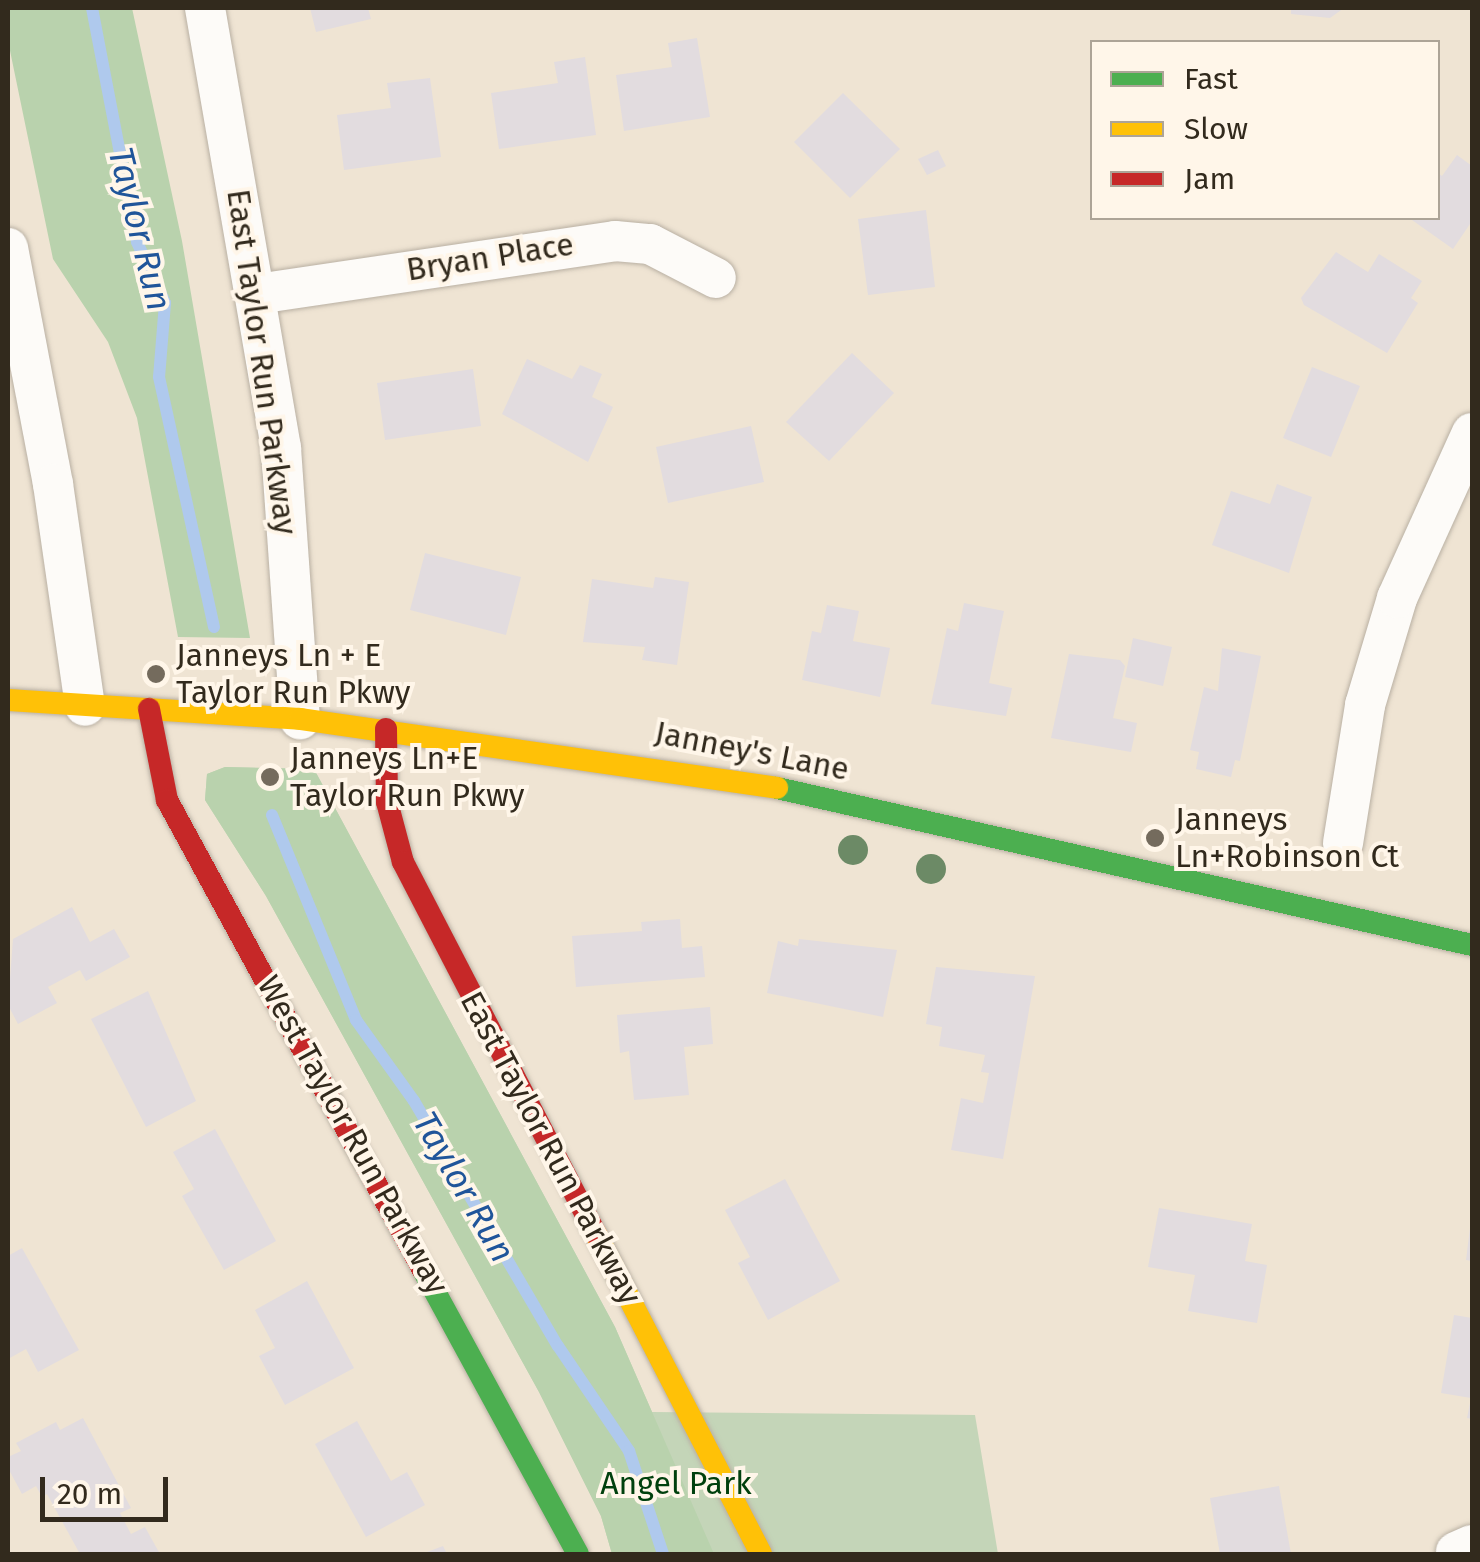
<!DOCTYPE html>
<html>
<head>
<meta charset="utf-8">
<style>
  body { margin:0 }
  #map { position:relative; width:1480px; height:1562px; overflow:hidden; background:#efe4d3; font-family:"Fira Sans",sans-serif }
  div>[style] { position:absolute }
  .green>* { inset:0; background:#c4d5b8 }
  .forest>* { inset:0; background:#b9d2ad }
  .stream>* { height:12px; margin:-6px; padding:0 6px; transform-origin:6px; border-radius:6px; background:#afc9ed }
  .building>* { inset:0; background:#e2dcdf }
  .roads { filter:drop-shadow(0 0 2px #b9b0a3) drop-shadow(0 0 2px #b9b0a3) }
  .street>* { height:40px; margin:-20px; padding:0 20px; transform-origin:20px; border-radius:20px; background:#fdfbf8 }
  .fast>* { height:22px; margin:-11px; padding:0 11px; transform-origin:11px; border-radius:11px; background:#4caf50 }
  .slow>* { height:22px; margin:-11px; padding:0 11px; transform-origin:11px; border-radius:11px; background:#ffc107 }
  .jam>* { height:22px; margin:-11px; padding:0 11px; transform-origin:11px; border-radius:11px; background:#c62828 }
  .trees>* { width:30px; height:30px; margin:-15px; border-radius:50%; background:#6c8a66 }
  .dots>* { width:28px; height:28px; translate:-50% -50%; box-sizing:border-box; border:5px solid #fff6e9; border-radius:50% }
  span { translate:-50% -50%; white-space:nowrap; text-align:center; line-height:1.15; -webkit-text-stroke:8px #fff6e9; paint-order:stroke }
  .street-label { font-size:32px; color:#322a1d }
  .poi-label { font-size:32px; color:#322a1d }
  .left { translate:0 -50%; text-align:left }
  .park-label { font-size:32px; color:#00400d }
  .water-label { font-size:35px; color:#20559a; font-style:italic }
  .frame { position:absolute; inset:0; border:10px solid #322a1d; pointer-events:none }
  .legend { position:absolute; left:1090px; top:40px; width:350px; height:180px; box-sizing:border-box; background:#fff6e9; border:2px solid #ada497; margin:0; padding:12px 18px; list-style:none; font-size:30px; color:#322a1d }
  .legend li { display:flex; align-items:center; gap:20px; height:50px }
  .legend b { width:50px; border:2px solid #ada497 }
  .scale { position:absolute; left:40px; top:1477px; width:128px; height:45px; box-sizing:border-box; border:5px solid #322a1d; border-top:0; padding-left:12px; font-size:30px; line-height:35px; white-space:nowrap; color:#322a1d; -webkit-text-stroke:8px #fff6e9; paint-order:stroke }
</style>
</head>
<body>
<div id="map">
  <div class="green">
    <div style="clip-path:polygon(225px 767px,314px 769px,615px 1327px,652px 1412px,975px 1415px,998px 1554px,612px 1554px,601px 1516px,539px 1392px,266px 896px,205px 800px,207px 774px)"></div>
  </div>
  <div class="forest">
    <div style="clip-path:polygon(8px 8px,132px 8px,182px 241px,250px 638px,178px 637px,137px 418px,108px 342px,53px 259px,8px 41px)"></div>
    <div style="clip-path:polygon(225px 767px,314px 769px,615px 1327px,714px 1554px,612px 1554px,601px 1516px,539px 1392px,266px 896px,205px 800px,207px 774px)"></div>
  </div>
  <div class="stream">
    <div style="left:92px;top:8px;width:238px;rotate:79.1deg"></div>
    <div style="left:137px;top:242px;width:67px;rotate:65.3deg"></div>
    <div style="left:165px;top:303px;width:74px;rotate:94.6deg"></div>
    <div style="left:159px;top:377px;width:256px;rotate:77.6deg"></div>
    <div style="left:272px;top:815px;width:222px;rotate:67.7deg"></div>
    <div style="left:356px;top:1020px;width:100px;rotate:54.4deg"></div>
    <div style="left:414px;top:1101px;width:284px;rotate:59.6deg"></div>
    <div style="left:558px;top:1346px;width:127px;rotate:55.9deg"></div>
    <div style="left:629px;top:1451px;width:108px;rotate:71.7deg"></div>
  </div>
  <div class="building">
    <div style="clip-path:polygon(310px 8px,368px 8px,371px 19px,316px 32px)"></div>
    <div style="clip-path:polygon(1291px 8px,1344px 8px,1330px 18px,1291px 14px)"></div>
    <div style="clip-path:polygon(697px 38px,710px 117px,624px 131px,616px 75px,672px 67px,668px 43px)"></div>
    <div style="clip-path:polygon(585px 57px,596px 135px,499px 149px,491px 93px,558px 83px,554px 62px)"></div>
    <div style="clip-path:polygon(430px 78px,441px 157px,344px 170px,337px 115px,391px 108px,387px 83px)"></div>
    <div style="clip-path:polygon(843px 93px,900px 149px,850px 198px,794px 142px)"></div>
    <div style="clip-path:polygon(938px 150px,946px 166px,927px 175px,918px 159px)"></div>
    <div style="clip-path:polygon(1457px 155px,1472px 166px,1472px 221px,1453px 249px,1412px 220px,1438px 218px,1438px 173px,1442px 176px)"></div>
    <div style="clip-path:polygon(926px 210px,935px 287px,868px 295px,858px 219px)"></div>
    <div style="clip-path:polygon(1336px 252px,1368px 272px,1379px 254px,1422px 281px,1411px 298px,1418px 303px,1387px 353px,1304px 305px,1301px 298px)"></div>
    <div style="clip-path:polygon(852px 353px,894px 393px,829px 461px,786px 422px)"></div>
    <div style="clip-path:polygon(527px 359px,572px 379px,580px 365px,602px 374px,592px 397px,613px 407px,588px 462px,502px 414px)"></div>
    <div style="clip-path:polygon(1312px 367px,1360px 386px,1331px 457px,1283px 438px)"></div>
    <div style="clip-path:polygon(473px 369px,481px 426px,385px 440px,377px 383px)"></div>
    <div style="clip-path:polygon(751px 426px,764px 482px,668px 503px,656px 447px)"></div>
    <div style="clip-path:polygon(1277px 484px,1312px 497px,1289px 573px,1212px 545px,1231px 491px,1270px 504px)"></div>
    <div style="clip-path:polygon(425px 553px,521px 577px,506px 635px,410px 610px)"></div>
    <div style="clip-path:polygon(655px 577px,689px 582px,677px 665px,642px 660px,645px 647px,583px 642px,592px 579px,653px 588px)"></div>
    <div style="clip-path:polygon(964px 603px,1004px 611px,989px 683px,1012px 688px,1006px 716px,931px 704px,947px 628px,958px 631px)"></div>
    <div style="clip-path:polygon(827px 605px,859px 611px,853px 641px,890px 648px,880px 697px,802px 680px,812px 631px,821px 633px)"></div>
    <div style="clip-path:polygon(1133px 638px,1172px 647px,1163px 686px,1125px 677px)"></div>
    <div style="clip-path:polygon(1222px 648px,1261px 656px,1240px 761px,1235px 760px,1231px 777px,1196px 769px,1199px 752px,1190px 750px,1204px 687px,1218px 691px)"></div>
    <div style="clip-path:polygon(1069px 654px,1120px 660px,1125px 666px,1113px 718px,1137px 723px,1131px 752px,1051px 738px)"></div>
    <div style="clip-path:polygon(72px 907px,90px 942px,114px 929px,130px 957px,86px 981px,80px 970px,48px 987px,57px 1003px,18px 1024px,8px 1005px,13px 939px)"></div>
    <div style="clip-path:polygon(680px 919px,682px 948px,702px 946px,705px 977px,576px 987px,572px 936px,642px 931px,641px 922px)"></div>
    <div style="clip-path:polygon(799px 939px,897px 950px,883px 1017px,767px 993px,778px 941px,798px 946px)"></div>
    <div style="clip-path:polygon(936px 967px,1035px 976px,1003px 1159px,951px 1150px,961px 1098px,983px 1103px,989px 1073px,981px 1072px,985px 1055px,939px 1046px,942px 1027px,926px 1024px)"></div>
    <div style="clip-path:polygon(148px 991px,196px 1101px,146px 1127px,91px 1019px)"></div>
    <div style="clip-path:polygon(710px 1007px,713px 1044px,684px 1047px,689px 1095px,634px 1100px,629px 1051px,620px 1053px,617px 1015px)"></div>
    <div style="clip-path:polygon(215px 1129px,276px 1241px,224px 1270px,182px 1196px,194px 1189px,173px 1152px)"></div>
    <div style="clip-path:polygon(785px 1179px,840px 1281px,768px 1320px,738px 1263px,750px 1257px,725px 1210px)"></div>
    <div style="clip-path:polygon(1159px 1208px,1252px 1224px,1245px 1261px,1267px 1265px,1257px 1323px,1188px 1311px,1195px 1275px,1148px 1267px)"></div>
    <div style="clip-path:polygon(1470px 1228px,1472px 1229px,1472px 1261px,1466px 1260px)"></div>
    <div style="clip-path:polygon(22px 1248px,79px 1350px,38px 1372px,26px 1349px,8px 1359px,8px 1256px)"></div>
    <div style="clip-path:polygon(307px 1281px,354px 1368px,285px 1405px,259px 1356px,275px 1348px,255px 1310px)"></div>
    <div style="clip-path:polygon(1454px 1315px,1472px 1318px,1472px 1419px,1467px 1418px,1471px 1398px,1441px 1393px)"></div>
    <div style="clip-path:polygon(83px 1418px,131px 1508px,120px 1513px,131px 1534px,145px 1527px,160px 1554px,80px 1554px,47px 1494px,42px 1497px,36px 1486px,22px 1494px,8px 1468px,8px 1457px,21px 1451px,16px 1443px,56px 1422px,60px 1430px)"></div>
    <div style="clip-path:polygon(357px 1421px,391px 1481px,407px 1472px,425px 1505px,366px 1537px,315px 1444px)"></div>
    <div style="clip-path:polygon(1279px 1486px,1291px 1554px,1220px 1554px,1210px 1498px)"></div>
    <div style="clip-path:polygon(443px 1546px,447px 1554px,422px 1554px)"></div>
  </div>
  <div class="roads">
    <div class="street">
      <div style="left:205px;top:8px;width:447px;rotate:80.2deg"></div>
      <div style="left:281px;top:448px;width:272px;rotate:86deg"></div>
      <div style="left:8px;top:248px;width:240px;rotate:79.2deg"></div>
      <div style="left:53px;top:484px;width:224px;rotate:81.8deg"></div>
      <div style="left:257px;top:294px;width:362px;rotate:-8.4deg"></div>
      <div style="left:615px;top:241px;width:35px;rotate:5deg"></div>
      <div style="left:650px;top:244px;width:74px;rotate:27.3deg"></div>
      <div style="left:1343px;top:843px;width:140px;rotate:-80.9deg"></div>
      <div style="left:1365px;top:705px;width:112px;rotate:-73.3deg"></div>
      <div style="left:1397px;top:598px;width:181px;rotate:-65.6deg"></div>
      <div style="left:1456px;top:1552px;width:17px;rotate:-24deg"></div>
    </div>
    <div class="fast">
      <div style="left:777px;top:788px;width:713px;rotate:12.73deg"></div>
      <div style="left:422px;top:1268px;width:326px;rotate:61.4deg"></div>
    </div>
    <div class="slow">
      <div style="left:8px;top:700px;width:293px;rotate:3.7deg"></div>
      <div style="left:300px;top:719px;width:482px;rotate:8.2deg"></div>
      <div style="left:596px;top:1234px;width:360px;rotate:62.7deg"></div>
    </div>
    <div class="jam">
      <div style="left:149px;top:709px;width:93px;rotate:78.8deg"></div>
      <div style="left:167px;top:800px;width:533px;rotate:61.42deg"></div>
      <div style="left:386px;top:729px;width:73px;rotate:89.2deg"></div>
      <div style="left:387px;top:802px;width:62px;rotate:75.1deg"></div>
      <div style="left:403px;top:862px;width:419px;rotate:62.6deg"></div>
    </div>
  </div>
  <div class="trees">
    <div style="left:853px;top:850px"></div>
    <div style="left:931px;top:869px"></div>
  </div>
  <div class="dots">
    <div style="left:156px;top:674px;background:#746b5d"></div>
    <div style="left:270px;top:777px;background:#746b5d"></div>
    <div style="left:1155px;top:838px;background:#746b5d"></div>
  </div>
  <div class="street-label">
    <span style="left:490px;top:257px;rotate:-9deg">Bryan Place</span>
    <span style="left:262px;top:362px;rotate:82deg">East Taylor Run Parkway</span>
    <span style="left:752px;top:751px;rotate:11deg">Janney's Lane</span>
    <span style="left:353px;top:1135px;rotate:61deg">West Taylor Run Parkway</span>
    <span style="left:551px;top:1148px;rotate:62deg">East Taylor Run Parkway</span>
  </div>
  <div class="poi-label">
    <span class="left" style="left:176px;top:674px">Janneys Ln + E<br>Taylor Run Pkwy</span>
    <span class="left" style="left:290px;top:777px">Janneys Ln+E<br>Taylor Run Pkwy</span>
    <span class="left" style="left:1175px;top:838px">Janneys<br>Ln+Robinson Ct</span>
  </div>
  <div class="park-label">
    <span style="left:676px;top:1483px">Angel Park</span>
  </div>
  <div class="water-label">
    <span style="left:140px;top:229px;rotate:76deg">Taylor Run</span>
    <span style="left:464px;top:1187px;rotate:60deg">Taylor Run</span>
  </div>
  <div class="frame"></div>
  <ul class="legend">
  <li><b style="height:12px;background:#4caf50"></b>Fast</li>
  <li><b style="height:12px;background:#ffc107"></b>Slow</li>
  <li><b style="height:12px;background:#c62828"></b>Jam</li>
  </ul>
  <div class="scale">20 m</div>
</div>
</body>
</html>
